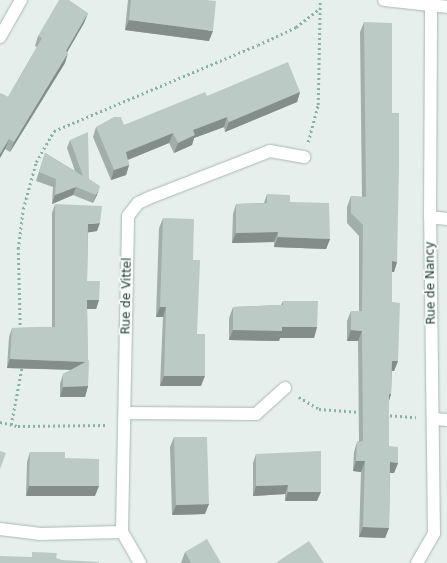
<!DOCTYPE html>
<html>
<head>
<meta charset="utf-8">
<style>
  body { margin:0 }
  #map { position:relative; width:447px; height:563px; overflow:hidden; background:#e6efeb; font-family:"DejaVu Sans",sans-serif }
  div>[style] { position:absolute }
  .path>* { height:2.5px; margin-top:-1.25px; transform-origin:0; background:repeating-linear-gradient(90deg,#86b3a5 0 2px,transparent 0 5px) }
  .roads { filter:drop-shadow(0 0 1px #a8b8b2) drop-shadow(0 0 1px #a8b8b2) }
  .street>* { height:12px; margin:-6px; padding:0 6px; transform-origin:6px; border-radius:6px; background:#fff }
  .secondary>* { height:12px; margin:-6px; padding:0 6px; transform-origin:6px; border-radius:6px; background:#fff }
  .wall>* { inset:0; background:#a1aea9 }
  .shaded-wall>* { inset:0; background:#838d89 }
  .building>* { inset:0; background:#bbcac4 }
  span { translate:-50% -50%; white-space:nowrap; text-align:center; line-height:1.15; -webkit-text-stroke:3.5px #f7fbf9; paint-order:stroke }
  .street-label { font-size:12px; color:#24423a }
</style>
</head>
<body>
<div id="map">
  <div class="path">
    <div style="left:308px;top:142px;width:38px;rotate:-75deg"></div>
    <div style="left:318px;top:105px;width:105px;rotate:-88.9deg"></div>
    <div style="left:20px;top:330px;width:81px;rotate:-91.4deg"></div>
    <div style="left:18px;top:249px;width:40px;rotate:-82.9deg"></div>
    <div style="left:23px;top:209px;width:49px;rotate:-74.5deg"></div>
    <div style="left:36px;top:162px;width:36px;rotate:-60deg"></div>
    <div style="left:54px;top:131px;width:221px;rotate:-22.9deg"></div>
    <div style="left:258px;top:45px;width:42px;rotate:-25.3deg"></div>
    <div style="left:296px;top:27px;width:31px;rotate:-38deg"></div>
    <div style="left:299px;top:397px;width:23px;rotate:31deg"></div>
    <div style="left:319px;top:409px;width:41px;rotate:4.2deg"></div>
    <div style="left:385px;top:415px;width:31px;rotate:4deg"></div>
    <div style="left:0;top:422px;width:18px;rotate:13deg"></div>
    <div style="left:18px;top:426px;width:89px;rotate:-0.6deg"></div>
    <div style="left:11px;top:425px;width:60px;rotate:-79.4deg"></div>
  </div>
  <div class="roads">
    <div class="street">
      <div style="left:384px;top:0;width:63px;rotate:6.3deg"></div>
      <div style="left:0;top:37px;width:43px;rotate:-60.4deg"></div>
      <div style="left:430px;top:217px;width:17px;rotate:7deg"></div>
      <div style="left:126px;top:413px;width:130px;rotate:0.4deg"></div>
      <div style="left:256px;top:414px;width:39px;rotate:-42deg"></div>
      <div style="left:434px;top:419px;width:13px;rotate:4deg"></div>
      <div style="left:0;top:529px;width:39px;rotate:7deg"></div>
      <div style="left:39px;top:534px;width:83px;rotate:-1.4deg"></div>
      <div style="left:140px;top:563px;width:36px;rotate:-120deg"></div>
      <div style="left:122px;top:532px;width:316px;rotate:-88.9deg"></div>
      <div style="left:128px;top:216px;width:16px;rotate:-52deg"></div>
      <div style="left:138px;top:203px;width:17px;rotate:-24deg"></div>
      <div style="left:154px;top:196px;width:124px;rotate:-21.2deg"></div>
      <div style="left:270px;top:151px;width:35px;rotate:10deg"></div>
    </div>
    <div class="secondary">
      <div style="left:417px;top:563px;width:34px;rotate:-60deg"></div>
      <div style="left:434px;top:534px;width:317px;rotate:-90.7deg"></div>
      <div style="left:430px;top:217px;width:217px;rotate:-89.7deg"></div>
    </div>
  </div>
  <div class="wall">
    <div style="clip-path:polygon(128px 0,206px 0,209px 41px,125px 30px)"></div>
    <div style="clip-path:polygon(88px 13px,84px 23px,67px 52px,65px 63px,10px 152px,5px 149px,0 158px,0 94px,8px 97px,37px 47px,35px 46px,38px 36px)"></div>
    <div style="clip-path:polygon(364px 22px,392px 113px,397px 262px,394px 272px,392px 272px,392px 302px,398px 361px,394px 371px,392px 371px,391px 394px,389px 401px,389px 446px,398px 463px,394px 473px,390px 473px,389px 528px,385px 538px,359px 537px,361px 472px,353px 471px,354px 452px,357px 442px,359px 441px,358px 341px,347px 341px,347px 321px,351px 311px,359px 311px,359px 236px,347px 223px,347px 207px,351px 196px,362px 197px,360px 32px)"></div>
    <div style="clip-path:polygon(300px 92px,297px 102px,225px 132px,224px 127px,194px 138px,192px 145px,174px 153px,169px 143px,128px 160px,129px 165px,126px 175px,111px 180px,93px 137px,96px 127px,124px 125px,207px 96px)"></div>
    <div style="clip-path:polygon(70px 140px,89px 179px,97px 195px,93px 203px,73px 195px,52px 204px,53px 187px,36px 181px,45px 153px,75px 171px,67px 148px)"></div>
    <div style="clip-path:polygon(267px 194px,290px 202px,330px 239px,326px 249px,274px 247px,274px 242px,232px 243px,233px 214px,236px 204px,264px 203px)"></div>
    <div style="clip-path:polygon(55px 204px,97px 231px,88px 232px,87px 281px,99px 300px,96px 309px,87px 309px,88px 386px,85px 397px,60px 397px,60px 384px,63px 374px,71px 370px,7px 368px,9px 337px,12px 328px,52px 327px,52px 213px)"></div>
    <div style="clip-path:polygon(163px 218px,193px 260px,197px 334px,201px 386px,160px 386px,163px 317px,156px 317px,159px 228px)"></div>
    <div style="clip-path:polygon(283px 301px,317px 327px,314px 338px,280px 338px,279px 341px,229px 340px,229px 318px,233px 307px,281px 305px)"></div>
    <div style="clip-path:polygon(174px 437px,205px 514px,172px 515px,170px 447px)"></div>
    <div style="clip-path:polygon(30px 452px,65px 458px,95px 496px,26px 496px,27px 462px)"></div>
    <div style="clip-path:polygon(256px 454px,317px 501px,285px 501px,285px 494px,253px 496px,253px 463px)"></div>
    <div style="clip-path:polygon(185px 552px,221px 563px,181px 563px)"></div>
  </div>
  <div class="shaded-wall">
    <div style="clip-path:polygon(88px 13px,84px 23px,62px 61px,66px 51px)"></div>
    <div style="clip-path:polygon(129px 20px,213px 31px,209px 41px,125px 30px)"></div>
    <div style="clip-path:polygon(68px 53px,65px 63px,10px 152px,14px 142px)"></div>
    <div style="clip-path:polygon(300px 92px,297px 102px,225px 132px,229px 122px)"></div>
    <div style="clip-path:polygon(227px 117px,224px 127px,194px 138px,192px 145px,174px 153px,178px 143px,193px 130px)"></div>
    <div style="clip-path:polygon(173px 133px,169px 143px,122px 162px,126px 152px)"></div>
    <div style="clip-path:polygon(9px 139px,5px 149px,0 158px,0 154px)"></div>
    <div style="clip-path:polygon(129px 165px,126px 175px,111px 180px,114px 170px)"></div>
    <div style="clip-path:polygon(100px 186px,97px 195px,93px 203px,96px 195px)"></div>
    <div style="clip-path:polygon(76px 187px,73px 195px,52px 204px,55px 195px)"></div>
    <div style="clip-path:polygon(100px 223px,97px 231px,85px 233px,88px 224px)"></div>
    <div style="clip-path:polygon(278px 232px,274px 242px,232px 243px,236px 233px)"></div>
    <div style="clip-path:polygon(278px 237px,330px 239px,326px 249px,274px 247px)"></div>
    <div style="clip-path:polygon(392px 261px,397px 262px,394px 272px,388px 272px)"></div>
    <div style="clip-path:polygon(87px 300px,99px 300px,96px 309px,84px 309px)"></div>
    <div style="clip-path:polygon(160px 307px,166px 307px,163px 317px,156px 317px)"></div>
    <div style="clip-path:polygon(282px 327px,317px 327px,314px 338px,280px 338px,279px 341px,229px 340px,233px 330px)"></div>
    <div style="clip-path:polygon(351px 330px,362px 331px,358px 341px,347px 341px)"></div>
    <div style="clip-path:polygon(10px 359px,88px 362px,85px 370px,7px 368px)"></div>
    <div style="clip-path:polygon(392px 361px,398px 361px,394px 371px,388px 371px)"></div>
    <div style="clip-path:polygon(164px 376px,205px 376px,201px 386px,160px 386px)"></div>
    <div style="clip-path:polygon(88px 386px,85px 397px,60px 397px,63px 387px)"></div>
    <div style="clip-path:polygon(389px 394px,391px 394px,388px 404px)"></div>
    <div style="clip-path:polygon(356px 461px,365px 461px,361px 472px,353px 471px)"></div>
    <div style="clip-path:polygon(390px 462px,398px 463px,394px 473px,387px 473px)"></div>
    <div style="clip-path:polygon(288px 485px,285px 494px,253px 496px,256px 486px)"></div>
    <div style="clip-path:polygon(29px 486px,99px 486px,95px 496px,26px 496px)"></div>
    <div style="clip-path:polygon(288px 492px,321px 492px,317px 501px,285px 501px)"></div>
    <div style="clip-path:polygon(209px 504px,205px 514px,172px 515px,176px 505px)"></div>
    <div style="clip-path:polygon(363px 527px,389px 528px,385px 538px,359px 537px)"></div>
  </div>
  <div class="building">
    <div style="clip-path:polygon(59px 0,69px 0,88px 13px,66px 51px,68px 53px,14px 142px,9px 139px,0 154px,0 94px,1px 93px,8px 97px,42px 38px,38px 36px)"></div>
    <div style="clip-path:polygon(131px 0,206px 0,216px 1px,213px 31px,129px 20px)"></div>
    <div style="clip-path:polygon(364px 22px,392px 23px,392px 113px,399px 113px,399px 168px,397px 262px,392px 261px,392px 302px,400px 303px,398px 361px,392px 361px,391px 394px,389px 394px,389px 446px,398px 447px,398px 463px,390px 462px,389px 528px,363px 527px,365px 461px,356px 461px,357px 442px,363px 441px,362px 331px,351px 330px,351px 311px,362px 311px,363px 225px,351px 213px,351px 196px,366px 197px)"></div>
    <div style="clip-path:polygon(288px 62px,300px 92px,229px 122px,227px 117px,193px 130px,195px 135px,178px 143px,173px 133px,126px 152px,129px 165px,114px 170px,96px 127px,114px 117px,121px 117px,124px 125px,205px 92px,207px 96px)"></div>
    <div style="clip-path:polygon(88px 132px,89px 179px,100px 186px,96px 195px,76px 187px,55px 195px,56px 179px,39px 172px,45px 153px,83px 176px,70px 140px)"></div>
    <div style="clip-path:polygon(267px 194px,290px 195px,290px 202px,329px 203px,330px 239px,278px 237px,278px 232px,236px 233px,236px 204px,267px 203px)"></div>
    <div style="clip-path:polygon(55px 204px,102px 206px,100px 223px,88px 224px,87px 281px,100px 281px,99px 300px,87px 300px,88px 361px,87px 362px,10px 359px,12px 328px,55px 327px)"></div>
    <div style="clip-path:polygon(163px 218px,194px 219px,193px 260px,200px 260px,197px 334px,205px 334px,205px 376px,164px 376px,166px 307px,160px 307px)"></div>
    <div style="clip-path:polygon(283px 301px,318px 301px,317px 327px,282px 327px,282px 331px,233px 330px,233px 307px,283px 305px)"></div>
    <div style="clip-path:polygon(89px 360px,88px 386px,63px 387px,63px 374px)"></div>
    <div style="clip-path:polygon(174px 437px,207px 437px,209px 504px,176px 505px)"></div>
    <div style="clip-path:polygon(0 451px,6px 453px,0 469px)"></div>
    <div style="clip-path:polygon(321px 451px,321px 492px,288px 492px,288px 485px,256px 486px,256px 454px)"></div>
    <div style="clip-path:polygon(30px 452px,65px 452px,65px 458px,99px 459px,99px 486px,29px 486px)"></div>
    <div style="clip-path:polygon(207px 539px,221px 563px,191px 563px,185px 552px)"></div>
    <div style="clip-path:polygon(309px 541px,324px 563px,278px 563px,277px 562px)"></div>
    <div style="clip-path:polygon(32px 552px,57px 553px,56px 558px,62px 560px,99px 562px,99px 563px,0 563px,0 556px,32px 557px)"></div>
  </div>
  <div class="street-label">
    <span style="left:431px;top:283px;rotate:-91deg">Rue de Nancy</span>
    <span style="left:127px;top:296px;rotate:-89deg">Rue de Vittel</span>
  </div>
</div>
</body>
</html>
